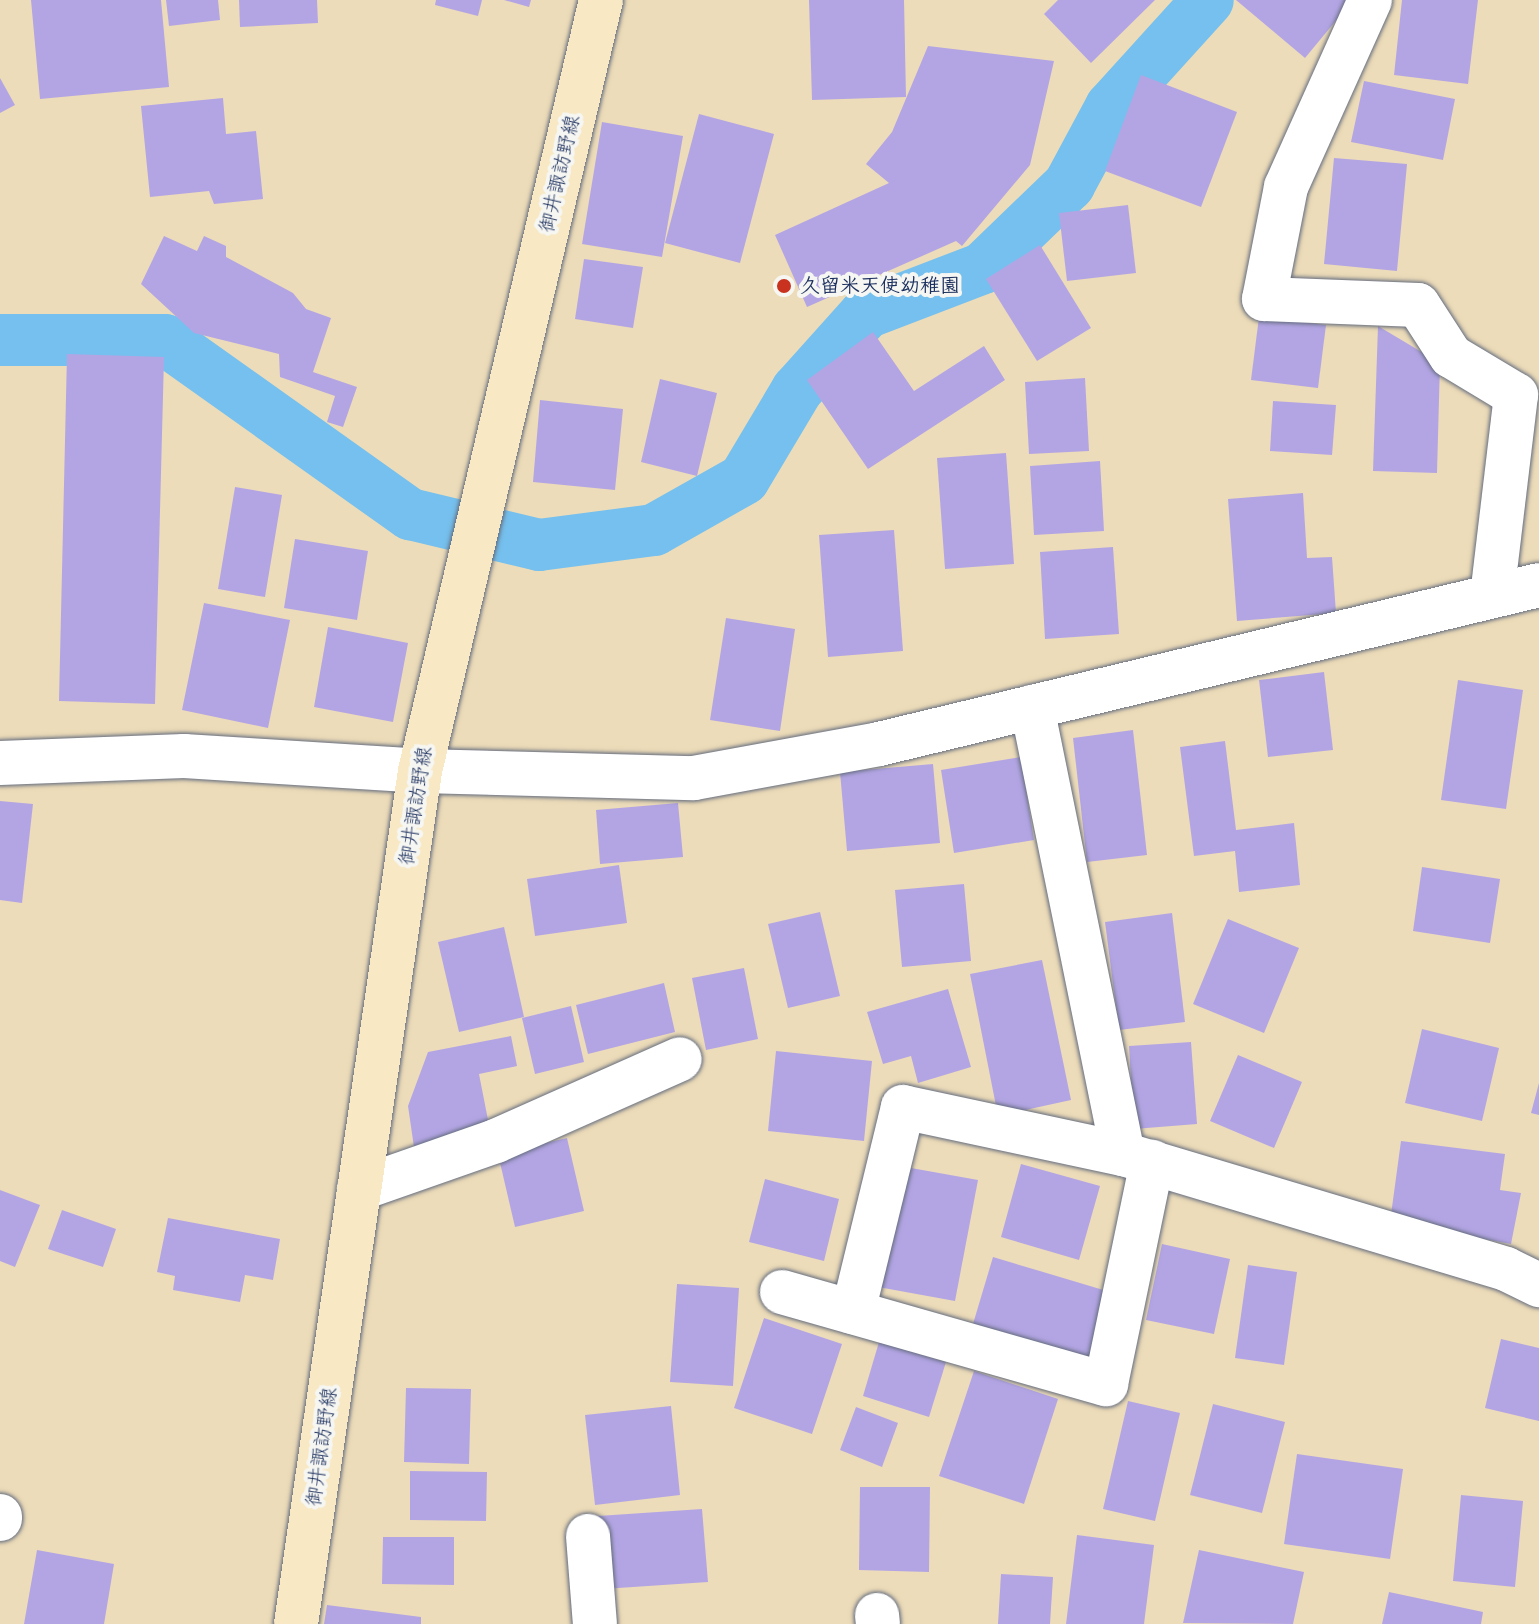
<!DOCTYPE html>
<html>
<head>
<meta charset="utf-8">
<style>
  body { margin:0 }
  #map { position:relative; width:1539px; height:1624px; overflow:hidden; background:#eddcb9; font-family:"Balsamiq Sans","Klee One",sans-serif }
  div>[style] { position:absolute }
  .canal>* { height:52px; margin:-26px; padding:0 26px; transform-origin:26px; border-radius:26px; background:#75c0ee }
  .building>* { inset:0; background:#b3a5e4 }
  .roads { filter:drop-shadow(0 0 2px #646c7e) drop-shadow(0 0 2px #646c7e) }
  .street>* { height:44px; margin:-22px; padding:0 22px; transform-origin:22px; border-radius:22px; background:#fff }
  .secondary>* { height:44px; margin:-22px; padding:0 22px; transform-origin:22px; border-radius:22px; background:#f8e8c3 }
  .dots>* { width:22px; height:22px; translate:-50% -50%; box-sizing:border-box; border:4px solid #f6f6f2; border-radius:50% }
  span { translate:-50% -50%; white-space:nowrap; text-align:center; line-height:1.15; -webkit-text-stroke:8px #f6f6f2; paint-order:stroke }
  .street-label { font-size:20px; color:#1b2f5e }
  .poi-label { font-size:20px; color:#1b2f5e; font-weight:700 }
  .left { translate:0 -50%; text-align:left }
</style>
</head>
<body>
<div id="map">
  <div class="canal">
    <div style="left:0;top:340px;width:165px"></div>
    <div style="left:165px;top:340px;width:301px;rotate:35.4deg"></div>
    <div style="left:410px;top:514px;width:133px;rotate:13.5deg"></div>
    <div style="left:539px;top:545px;width:116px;rotate:-7.4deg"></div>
    <div style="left:654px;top:530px;width:103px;rotate:-29.5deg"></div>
    <div style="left:744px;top:479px;width:104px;rotate:-59.2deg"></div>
    <div style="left:797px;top:390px;width:103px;rotate:-48.1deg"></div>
    <div style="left:866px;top:313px;width:125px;rotate:-21deg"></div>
    <div style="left:983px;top:268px;width:120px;rotate:-44deg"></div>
    <div style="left:1069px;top:185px;width:89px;rotate:-61.7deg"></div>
    <div style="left:1111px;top:107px;width:144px;rotate:-47.8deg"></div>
  </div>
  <div class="building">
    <div style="clip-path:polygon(31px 0,161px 0,169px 87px,40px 99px)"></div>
    <div style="clip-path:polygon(166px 0,218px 0,220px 20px,169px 26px)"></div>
    <div style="clip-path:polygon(239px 0,317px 0,318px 23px,240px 27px)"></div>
    <div style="clip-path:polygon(436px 0,482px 0,478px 16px,435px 5px)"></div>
    <div style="clip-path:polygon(504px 0,531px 0,529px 7px)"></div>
    <div style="clip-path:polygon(809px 0,904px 0,906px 97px,812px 100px)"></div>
    <div style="clip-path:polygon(1058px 0,1155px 0,1091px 63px,1044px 14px)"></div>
    <div style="clip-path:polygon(1236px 0,1353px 0,1305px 58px)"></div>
    <div style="clip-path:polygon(1402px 0,1478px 0,1468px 84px,1394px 75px)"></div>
    <div style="clip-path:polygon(928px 46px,1054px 61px,1030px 165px,962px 246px,956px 241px,807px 307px,775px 235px,889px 183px,866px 164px,892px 132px)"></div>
    <div style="clip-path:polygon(1141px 75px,1237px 112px,1201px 207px,1105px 171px)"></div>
    <div style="clip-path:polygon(0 78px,15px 105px,0 113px)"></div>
    <div style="clip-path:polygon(1364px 81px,1455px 99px,1443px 160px,1351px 142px)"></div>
    <div style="clip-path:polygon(223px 98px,226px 134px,256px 131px,263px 199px,214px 204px,209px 191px,150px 197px,141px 106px)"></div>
    <div style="clip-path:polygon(699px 114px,774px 134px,740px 263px,665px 243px)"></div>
    <div style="clip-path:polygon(602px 122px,683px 136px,662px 257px,582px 244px)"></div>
    <div style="clip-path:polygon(1334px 158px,1407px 164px,1397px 271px,1324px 264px)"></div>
    <div style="clip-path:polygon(1128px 205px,1136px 273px,1067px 281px,1059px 213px)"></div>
    <div style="clip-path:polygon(164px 236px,197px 251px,204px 236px,226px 246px,226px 257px,293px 293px,306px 309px,331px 318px,313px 372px,357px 387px,343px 427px,327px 422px,335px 396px,280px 377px,279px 354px,194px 333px,141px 284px)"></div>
    <div style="clip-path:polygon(1040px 245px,1091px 328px,1037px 361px,986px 279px)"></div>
    <div style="clip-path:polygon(584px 259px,643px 267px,633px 328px,575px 319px)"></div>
    <div style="clip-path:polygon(1259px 317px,1326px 325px,1318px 388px,1251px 380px)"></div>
    <div style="clip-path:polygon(1378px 326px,1440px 363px,1437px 473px,1373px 471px)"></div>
    <div style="clip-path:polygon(873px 332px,914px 391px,984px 346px,1005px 380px,868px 469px,807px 380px)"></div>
    <div style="clip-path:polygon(67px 354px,164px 357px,155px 704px,59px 701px)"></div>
    <div style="clip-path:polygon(1085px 378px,1089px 451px,1029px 454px,1025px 382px)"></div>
    <div style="clip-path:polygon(660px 379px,717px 393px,697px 476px,641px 462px)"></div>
    <div style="clip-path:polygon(540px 400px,623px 409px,615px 490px,533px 482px)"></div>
    <div style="clip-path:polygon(1273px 401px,1336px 405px,1332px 455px,1270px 451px)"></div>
    <div style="clip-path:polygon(1006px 453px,1014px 564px,945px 569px,937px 458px)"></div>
    <div style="clip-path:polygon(1100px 461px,1104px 531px,1034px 535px,1030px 466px)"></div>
    <div style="clip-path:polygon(235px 487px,282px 495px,265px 597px,218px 589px)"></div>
    <div style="clip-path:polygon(1303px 493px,1307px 558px,1332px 557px,1336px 613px,1237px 621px,1228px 499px)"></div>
    <div style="clip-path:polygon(894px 530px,903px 651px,828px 657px,819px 535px)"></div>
    <div style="clip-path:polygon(295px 539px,368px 551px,357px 620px,284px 608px)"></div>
    <div style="clip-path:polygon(1113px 547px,1119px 634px,1045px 639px,1040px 552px)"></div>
    <div style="clip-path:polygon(204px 603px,290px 620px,268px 728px,182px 710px)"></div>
    <div style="clip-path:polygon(726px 618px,795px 629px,780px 731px,710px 720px)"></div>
    <div style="clip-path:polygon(328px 627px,408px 643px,393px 722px,314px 707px)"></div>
    <div style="clip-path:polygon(1324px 672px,1333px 750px,1268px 757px,1259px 680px)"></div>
    <div style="clip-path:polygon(1458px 680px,1523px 690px,1506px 809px,1441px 800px)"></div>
    <div style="clip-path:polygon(1133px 730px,1147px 855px,1087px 862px,1073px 738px)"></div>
    <div style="clip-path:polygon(1225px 741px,1236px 830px,1294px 823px,1300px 885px,1239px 892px,1235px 851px,1194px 856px,1180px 747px)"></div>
    <div style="clip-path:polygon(1021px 757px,1034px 840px,954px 853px,941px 770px)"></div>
    <div style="clip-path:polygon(933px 764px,940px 843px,847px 851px,840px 772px)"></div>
    <div style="clip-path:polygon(0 801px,33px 804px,22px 903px,0 900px)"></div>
    <div style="clip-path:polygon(678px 803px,683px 857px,600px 864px,596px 810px)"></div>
    <div style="clip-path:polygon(619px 865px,627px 923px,535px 936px,527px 879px)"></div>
    <div style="clip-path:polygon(1422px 867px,1500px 879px,1490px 943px,1413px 931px)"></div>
    <div style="clip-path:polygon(964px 884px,971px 961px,902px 967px,895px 890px)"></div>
    <div style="clip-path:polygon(820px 912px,840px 996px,788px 1008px,768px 924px)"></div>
    <div style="clip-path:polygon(1172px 913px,1185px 1022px,1119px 1030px,1105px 922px)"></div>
    <div style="clip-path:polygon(1228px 919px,1299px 948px,1264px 1033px,1193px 1004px)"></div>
    <div style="clip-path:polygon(504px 927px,524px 1017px,459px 1032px,438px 942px)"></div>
    <div style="clip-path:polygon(1042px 960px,1071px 1100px,998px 1116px,970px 974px)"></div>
    <div style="clip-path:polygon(744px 968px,758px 1039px,706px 1050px,692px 978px)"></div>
    <div style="clip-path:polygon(664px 983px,675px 1032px,588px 1054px,576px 1005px)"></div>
    <div style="clip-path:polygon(948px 989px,971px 1067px,918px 1083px,911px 1056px,883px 1064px,867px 1012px)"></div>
    <div style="clip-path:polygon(571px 1006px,584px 1062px,535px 1074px,522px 1018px)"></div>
    <div style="clip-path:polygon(1422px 1029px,1499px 1048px,1482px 1121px,1405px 1103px)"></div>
    <div style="clip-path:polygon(511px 1036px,517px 1066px,479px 1074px,489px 1125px,416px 1161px,408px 1106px,428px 1052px)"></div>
    <div style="clip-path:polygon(1191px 1042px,1197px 1124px,1134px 1129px,1129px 1046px)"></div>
    <div style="clip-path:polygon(776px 1051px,872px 1061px,864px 1141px,768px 1131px)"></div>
    <div style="clip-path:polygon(1238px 1055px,1302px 1082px,1274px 1148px,1210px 1121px)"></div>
    <div style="clip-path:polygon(1539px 1083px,1539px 1115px,1531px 1113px)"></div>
    <div style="clip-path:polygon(567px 1138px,584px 1211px,515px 1227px,498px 1154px)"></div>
    <div style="clip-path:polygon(1401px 1141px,1505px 1154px,1500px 1190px,1521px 1193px,1511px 1244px,1390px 1222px)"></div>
    <div style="clip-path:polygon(1021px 1164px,1100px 1186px,1079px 1260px,1001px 1237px)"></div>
    <div style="clip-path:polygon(900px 1166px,978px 1180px,955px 1301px,878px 1287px)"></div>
    <div style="clip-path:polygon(765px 1179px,839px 1199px,824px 1261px,749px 1242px)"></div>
    <div style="clip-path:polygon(0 1190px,40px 1205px,15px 1267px,0 1261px)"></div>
    <div style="clip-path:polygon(62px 1210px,116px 1229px,103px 1267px,48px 1249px)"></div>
    <div style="clip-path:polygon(168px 1218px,280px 1239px,273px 1280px,245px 1275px,240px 1302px,173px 1290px,175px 1276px,157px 1272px)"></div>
    <div style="clip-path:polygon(1162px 1244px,1230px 1259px,1214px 1334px,1146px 1320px)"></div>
    <div style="clip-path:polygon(993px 1257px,1110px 1292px,1090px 1359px,973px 1324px)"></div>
    <div style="clip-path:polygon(1248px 1265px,1297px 1272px,1284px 1365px,1235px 1358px)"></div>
    <div style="clip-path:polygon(677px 1284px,739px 1288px,733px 1386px,670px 1382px)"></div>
    <div style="clip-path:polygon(764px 1318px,842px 1344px,812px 1434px,734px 1408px)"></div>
    <div style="clip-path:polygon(1501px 1339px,1539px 1348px,1539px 1421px,1485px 1408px)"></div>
    <div style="clip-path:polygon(879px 1342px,946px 1362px,929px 1417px,863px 1396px)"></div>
    <div style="clip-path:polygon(974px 1371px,1058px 1399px,1024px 1504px,939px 1476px)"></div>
    <div style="clip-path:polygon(406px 1388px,471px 1389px,469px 1464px,404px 1462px)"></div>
    <div style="clip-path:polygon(1128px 1401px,1180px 1413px,1155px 1521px,1103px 1509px)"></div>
    <div style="clip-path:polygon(1213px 1404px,1285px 1422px,1262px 1513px,1190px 1495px)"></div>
    <div style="clip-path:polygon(671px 1406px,680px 1495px,595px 1505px,585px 1415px)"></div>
    <div style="clip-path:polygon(856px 1407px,898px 1423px,882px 1467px,840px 1450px)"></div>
    <div style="clip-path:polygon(1297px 1454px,1403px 1469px,1390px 1559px,1284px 1544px)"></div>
    <div style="clip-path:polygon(410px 1471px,487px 1472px,486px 1521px,410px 1520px)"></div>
    <div style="clip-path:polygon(860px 1487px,930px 1487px,929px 1572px,859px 1570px)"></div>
    <div style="clip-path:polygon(1461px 1495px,1523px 1501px,1515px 1587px,1453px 1581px)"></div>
    <div style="clip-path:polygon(702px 1509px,708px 1582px,603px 1589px,598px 1516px)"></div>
    <div style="clip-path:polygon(1077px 1535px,1154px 1545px,1144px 1624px,1066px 1624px)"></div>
    <div style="clip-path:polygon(383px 1537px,454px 1537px,454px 1585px,382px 1584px)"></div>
    <div style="clip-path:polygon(37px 1550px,114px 1564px,104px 1624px,24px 1624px)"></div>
    <div style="clip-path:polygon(1199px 1550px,1304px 1572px,1293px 1624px,1183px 1623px)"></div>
    <div style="clip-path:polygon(1001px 1574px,1053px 1577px,1050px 1624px,998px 1624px)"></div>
    <div style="clip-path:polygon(1389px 1592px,1483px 1612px,1481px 1624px,1382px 1624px)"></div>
    <div style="clip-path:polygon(327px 1605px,421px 1617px,421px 1624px,324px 1624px)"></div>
  </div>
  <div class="roads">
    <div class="street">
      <div style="left:1370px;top:0;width:205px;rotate:114.2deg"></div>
      <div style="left:1286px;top:187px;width:114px;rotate:101.1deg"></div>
      <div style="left:1264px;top:299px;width:154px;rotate:2.2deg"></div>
      <div style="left:1418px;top:305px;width:61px;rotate:57.1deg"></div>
      <div style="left:1451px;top:356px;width:76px;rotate:31deg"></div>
      <div style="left:1516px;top:395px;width:202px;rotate:96.8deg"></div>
      <div style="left:1032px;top:707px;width:456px;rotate:78.5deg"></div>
      <div style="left:0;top:763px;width:184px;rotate:-2.2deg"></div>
      <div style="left:184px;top:756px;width:236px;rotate:3.6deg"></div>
      <div style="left:420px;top:771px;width:274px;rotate:1.5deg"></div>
      <div style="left:694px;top:778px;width:188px;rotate:-10.4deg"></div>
      <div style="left:879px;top:744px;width:679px;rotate:-13.54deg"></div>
      <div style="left:359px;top:1189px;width:145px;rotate:-19.3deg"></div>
      <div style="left:496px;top:1141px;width:201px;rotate:-24deg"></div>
      <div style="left:782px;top:1292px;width:337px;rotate:15.9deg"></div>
      <div style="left:1106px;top:1384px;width:227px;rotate:-78.3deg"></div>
      <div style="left:853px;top:1312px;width:211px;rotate:-76.3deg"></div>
      <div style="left:903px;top:1107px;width:225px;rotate:12.1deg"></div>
      <div style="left:1123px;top:1154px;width:400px;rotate:16.7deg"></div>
      <div style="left:1506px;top:1269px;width:37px;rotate:26deg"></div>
      <div style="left:0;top:1519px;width:3px;rotate:-90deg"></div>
      <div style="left:588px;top:1536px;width:88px;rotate:85.5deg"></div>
      <div style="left:877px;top:1615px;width:9px;rotate:84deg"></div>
    </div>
    <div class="secondary">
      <div style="left:296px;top:1624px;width:862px;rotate:-81.73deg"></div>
      <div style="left:420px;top:771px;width:792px;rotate:-76.79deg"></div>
    </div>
  </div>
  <div class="dots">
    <div style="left:784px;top:286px;background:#c8321e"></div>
  </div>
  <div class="street-label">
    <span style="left:560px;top:174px;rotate:-77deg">御井諏訪野線</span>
    <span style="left:416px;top:806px;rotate:-81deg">御井諏訪野線</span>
    <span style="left:322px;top:1447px;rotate:-82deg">御井諏訪野線</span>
  </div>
  <div class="poi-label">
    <span class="left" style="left:800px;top:286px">久留米天使幼稚園</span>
  </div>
</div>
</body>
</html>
